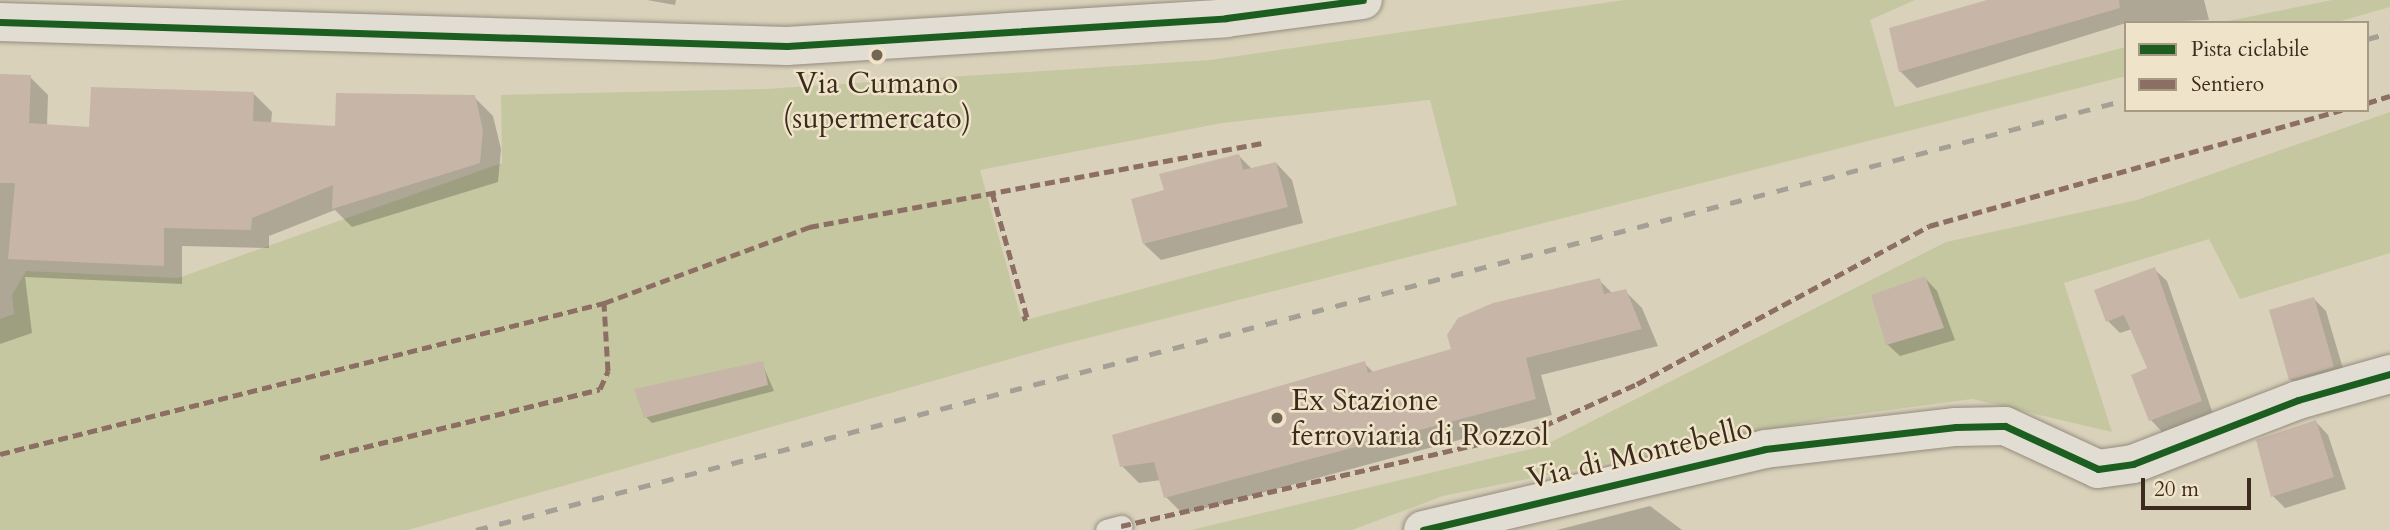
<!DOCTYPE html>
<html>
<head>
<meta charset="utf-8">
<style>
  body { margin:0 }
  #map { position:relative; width:2390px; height:530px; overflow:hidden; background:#dad1bb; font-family:Cardo,serif }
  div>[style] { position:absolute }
  .green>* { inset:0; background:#c5c7a1 }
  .shadow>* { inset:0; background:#0003 }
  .building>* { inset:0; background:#c7b6a8 }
  .roads { filter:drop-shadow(0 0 2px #948d7e) drop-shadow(0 0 2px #948d7e) }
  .service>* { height:21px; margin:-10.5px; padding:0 10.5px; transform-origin:10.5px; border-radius:10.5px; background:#e2ddd2 }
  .minor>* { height:38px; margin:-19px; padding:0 19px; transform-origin:19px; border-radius:19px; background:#e2ddd2 }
  .rail>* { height:5px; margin-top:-2.5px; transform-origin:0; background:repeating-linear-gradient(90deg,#a5a096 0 12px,transparent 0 24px) }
  .quiet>* { height:5px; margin-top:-2.5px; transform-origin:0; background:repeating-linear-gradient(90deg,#8d6e63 0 10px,transparent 0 15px) }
  .cycleway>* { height:7px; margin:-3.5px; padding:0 3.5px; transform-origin:3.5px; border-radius:3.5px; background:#1b5e20 }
  .dots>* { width:19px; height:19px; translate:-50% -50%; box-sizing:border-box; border:4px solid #efe4ca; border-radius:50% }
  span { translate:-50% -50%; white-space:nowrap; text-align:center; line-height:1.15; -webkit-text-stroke:5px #efe4ca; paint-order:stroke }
  .poi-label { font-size:30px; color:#3c2b1d }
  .left { translate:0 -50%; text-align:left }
  .street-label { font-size:30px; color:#3c2b1d }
  .legend { position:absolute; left:2124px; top:21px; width:245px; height:91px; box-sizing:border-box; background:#efe4ca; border:2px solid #a79a85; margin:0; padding:9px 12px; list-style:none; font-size:21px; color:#3c2b1d }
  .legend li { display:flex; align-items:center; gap:14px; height:35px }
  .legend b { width:35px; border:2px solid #a79a85 }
  .scale { position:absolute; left:2141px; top:478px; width:110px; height:32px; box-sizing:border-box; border:4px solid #3c2b1d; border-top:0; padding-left:9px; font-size:21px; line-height:24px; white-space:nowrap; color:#3c2b1d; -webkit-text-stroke:5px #efe4ca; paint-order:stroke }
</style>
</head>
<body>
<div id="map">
  <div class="green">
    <div style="clip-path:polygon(evenodd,1624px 0,1915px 0,1870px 20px,1895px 107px,2126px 47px,2126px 76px,1056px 346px,408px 530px,0 530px,0 319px,14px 314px,12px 295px,26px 271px,178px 278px,502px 163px,501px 95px,765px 89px,1210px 60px,1624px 0,1430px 100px,1457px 205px,1022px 321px,980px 170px,1222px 123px,1430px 100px)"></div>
    <div style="clip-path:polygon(2332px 0,2390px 0,2390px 7px,2334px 23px,2218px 23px)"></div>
    <div style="clip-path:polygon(2390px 112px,2390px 253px,2240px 299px,2209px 239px,2064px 283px,2112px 432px,1972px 399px,1829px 418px,1443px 496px,1352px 530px,1191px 530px,1543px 446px,1946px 242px,2137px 200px)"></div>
  </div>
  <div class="shadow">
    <div style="clip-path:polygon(647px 0,676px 0,675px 5px)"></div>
    <div style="clip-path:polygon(1993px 0,2204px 0,2209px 20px,2126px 23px,1917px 88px,1900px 71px)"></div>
    <div style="clip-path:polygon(0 76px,30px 77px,48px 95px,47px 126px,91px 128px,253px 93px,272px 112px,271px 124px,336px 128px,474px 97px,493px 116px,501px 149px,498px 182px,352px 227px,335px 210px,269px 236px,269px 248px,182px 246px,182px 284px,25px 277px,32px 333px,0 344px)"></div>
    <div style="clip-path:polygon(1239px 156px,1252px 169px,1276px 163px,1292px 180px,1303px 223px,1161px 260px,1144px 244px,1166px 192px)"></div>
    <div style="clip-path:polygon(2154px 269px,2167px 281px,2213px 414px,2163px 433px,2151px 420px,2150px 369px,2132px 329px,2120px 333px,2108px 321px)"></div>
    <div style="clip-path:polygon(1925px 278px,1937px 291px,1955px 340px,1900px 356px,1887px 344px)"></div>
    <div style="clip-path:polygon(1599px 280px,1613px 294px,1625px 291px,1642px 308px,1658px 346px,1541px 375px,1552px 415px,1183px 514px,1166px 497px,1161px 480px,1139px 483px,1122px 466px,1364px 363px,1374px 373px,1453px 350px)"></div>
    <div style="clip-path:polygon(2314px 299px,2326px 311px,2346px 379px,2303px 392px,2290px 379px)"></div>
    <div style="clip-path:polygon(762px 363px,774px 391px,652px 423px,646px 417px)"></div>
    <div style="clip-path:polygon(2316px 422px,2328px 435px,2346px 489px,2285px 508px,2273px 496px)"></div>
    <div style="clip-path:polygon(1650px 506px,1682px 530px,1557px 530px)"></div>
  </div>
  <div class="building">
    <div style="clip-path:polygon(1987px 0,2119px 0,2120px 8px,1899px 72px,1889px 28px)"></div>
    <div style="clip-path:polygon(0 74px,31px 75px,29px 123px,89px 127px,91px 87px,254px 92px,253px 121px,335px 126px,336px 93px,475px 95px,483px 130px,480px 163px,332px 209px,333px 185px,252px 218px,251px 230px,164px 228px,164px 266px,8px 259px,15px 183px,0 183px)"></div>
    <div style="clip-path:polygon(1239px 154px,1243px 170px,1276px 162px,1288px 207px,1143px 244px,1131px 199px,1164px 190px,1159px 174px)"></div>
    <div style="clip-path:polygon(2155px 267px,2202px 401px,2149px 421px,2131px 375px,2147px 368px,2124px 315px,2106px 322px,2094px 290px)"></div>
    <div style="clip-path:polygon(1925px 276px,1944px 328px,1886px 345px,1871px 295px)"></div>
    <div style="clip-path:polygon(1600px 278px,1604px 294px,1626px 289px,1642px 329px,1526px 358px,1536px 399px,1164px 498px,1154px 462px,1120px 467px,1112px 435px,1365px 361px,1368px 373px,1451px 349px,1447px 335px,1458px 318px,1493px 303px)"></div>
    <div style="clip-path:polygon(2314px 297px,2334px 367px,2289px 380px,2269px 310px)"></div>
    <div style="clip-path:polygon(763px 361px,768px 385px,644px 418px,634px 389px)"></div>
    <div style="clip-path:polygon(2316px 420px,2334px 477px,2271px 497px,2256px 440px)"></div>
  </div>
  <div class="roads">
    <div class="service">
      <div style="left:1106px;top:530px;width:16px;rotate:-15deg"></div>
    </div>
    <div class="minor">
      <div style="left:0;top:22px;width:787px;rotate:1.75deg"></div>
      <div style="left:787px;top:46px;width:440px;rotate:-3.6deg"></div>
      <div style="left:1226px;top:18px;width:138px;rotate:-7.5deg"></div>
      <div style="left:1423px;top:530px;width:351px;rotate:-13.3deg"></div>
      <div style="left:1765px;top:449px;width:192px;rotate:-6.6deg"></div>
      <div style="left:1956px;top:427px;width:49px;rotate:-1.2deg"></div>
      <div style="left:2005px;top:426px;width:102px;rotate:24.8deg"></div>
      <div style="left:2098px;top:469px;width:35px;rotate:-8deg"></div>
      <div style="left:2133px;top:464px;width:177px;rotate:-21.2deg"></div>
      <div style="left:2298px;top:400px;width:96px;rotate:-15.8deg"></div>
    </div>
  </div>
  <div class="rail">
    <div style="left:2367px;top:39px;width:24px;rotate:-15deg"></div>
    <div style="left:476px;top:530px;width:1705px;rotate:-14.61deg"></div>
  </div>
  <div class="quiet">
    <div style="left:2367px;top:103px;width:24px;rotate:-17deg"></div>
    <div style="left:992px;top:192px;width:130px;rotate:74.4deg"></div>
    <div style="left:1027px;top:317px;width:5px;rotate:158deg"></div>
    <div style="left:0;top:454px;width:623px;rotate:-14.04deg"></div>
    <div style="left:604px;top:303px;width:219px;rotate:-20.3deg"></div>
    <div style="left:809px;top:227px;width:461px;rotate:-10.5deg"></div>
    <div style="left:320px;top:458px;width:288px;rotate:-13.8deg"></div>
    <div style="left:600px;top:389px;width:20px;rotate:-66deg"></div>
    <div style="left:608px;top:371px;width:68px;rotate:-93.4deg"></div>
    <div style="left:1121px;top:526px;width:420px;rotate:-12.9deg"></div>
    <div style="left:1530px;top:432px;width:117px;rotate:-24.2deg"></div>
    <div style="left:1637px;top:384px;width:332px;rotate:-28.4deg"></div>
    <div style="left:1929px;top:226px;width:429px;rotate:-15.7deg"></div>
  </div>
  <div class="cycleway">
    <div style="left:0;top:22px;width:787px;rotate:1.75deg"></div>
    <div style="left:787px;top:46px;width:440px;rotate:-3.6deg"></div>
    <div style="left:1226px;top:18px;width:138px;rotate:-7.5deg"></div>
    <div style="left:1423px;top:530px;width:351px;rotate:-13.3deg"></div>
    <div style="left:1765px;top:449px;width:192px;rotate:-6.6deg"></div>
    <div style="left:1956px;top:427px;width:49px;rotate:-1.2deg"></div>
    <div style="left:2005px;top:426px;width:102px;rotate:24.8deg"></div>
    <div style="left:2098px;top:469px;width:35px;rotate:-8deg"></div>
    <div style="left:2133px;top:464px;width:177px;rotate:-21.2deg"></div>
    <div style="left:2298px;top:400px;width:96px;rotate:-15.8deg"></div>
  </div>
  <div class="dots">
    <div style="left:877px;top:55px;background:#736554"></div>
    <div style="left:1277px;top:418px;background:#736554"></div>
  </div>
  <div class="poi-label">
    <span style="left:877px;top:101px">Via Cumano<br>(supermercato)</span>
    <span class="left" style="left:1291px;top:418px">Ex Stazione<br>ferroviaria di Rozzol</span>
  </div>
  <div class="street-label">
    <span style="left:1640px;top:454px;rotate:-13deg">Via di Montebello</span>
  </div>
  <ul class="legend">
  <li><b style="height:9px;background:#1b5e20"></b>Pista ciclabile</li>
  <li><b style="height:9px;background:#8d6e63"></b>Sentiero</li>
  </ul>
  <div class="scale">20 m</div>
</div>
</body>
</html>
